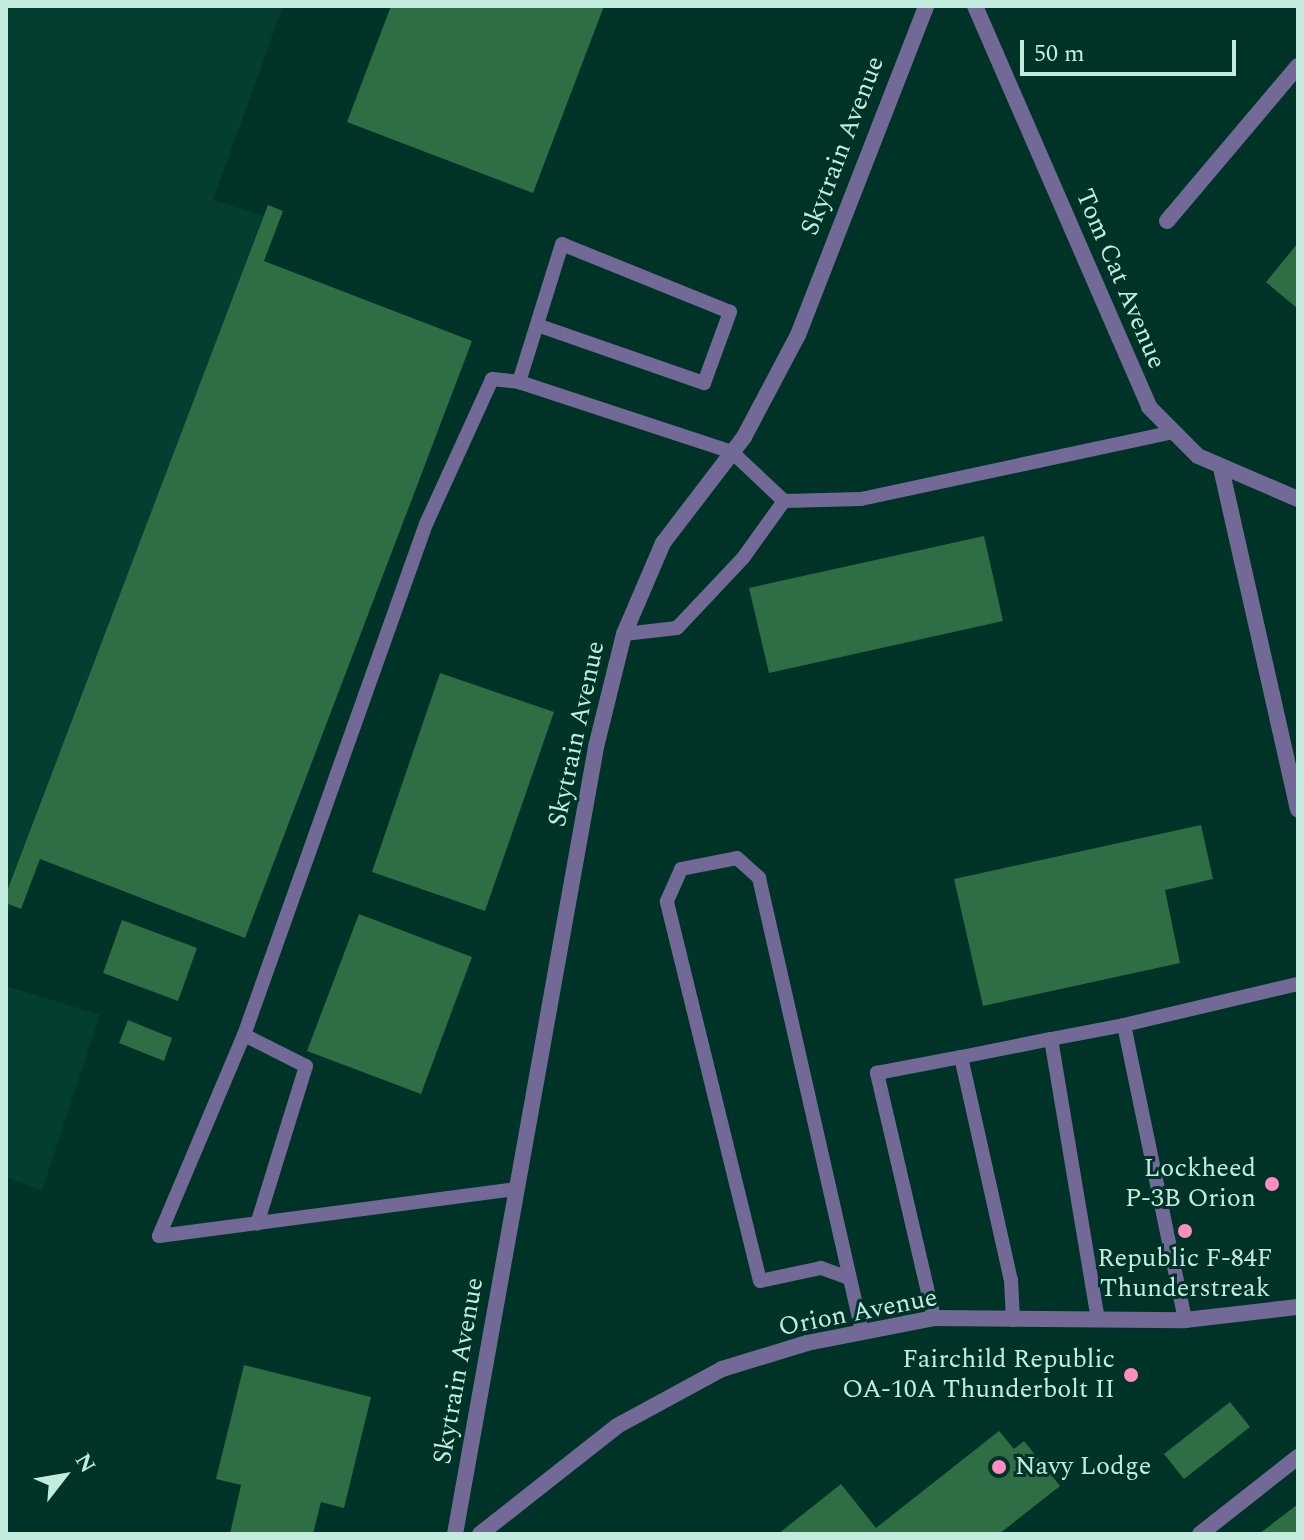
<!DOCTYPE html>
<html>
<head>
<meta charset="utf-8">
<style>
  body { margin:0 }
  #map { position:relative; width:1304px; height:1540px; overflow:hidden; background:#003328; font-family:Spectral,serif }
  div>[style] { position:absolute }
  .built>* { inset:0; background:#043e31 }
  .building>* { inset:0; background:#2f6d45 }
  .service>* { height:14px; margin:-7px; padding:0 7px; transform-origin:7px; border-radius:7px; background:#726996 }
  .minor>* { height:16px; margin:-8px; padding:0 8px; transform-origin:8px; border-radius:8px; background:#726996 }
  .dots>* { width:22px; height:22px; translate:-50% -50%; box-sizing:border-box; border:4px solid #003328; border-radius:50% }
  span { translate:-50% -50%; white-space:nowrap; text-align:center; line-height:1.15; -webkit-text-stroke:6px #003328; paint-order:stroke }
  .street-label { font-size:26px; color:#c3ecde }
  .poi-label { font-size:26px; color:#c3ecde }
  .right { translate:-100% -50%; text-align:right }
  .left { translate:0 -50%; text-align:left }
  .frame { position:absolute; inset:0; border:8px solid #c3ecde; pointer-events:none }
  .north { position:absolute; left:24px; top:1436px; width:80px; height:80px; -webkit-text-stroke:6px #003328; paint-order:stroke; rotate:59deg; font-size:22px; font-weight:700; line-height:32px; text-align:center; color:#c3ecde }
  .north::after { content:''; display:block; margin:auto; width:28px; height:36px; background:#c3ecde; clip-path:polygon(50% 0,100% 100%,50% 72%,0 100%) }
  .scale { position:absolute; left:1020px; top:40px; width:216px; height:36px; box-sizing:border-box; border:4px solid #c3ecde; border-top:0; padding-left:10px; font-size:24px; line-height:28px; white-space:nowrap; color:#c3ecde; -webkit-text-stroke:6px #003328; paint-order:stroke }
</style>
</head>
<body>
<div id="map">
  <div class="built">
    <div style="clip-path:polygon(6px 6px,283px 6px,213px 200px,266px 217px,6px 920px)"></div>
    <div style="clip-path:polygon(6px 986px,100px 1015px,42px 1190px,6px 1177px)"></div>
  </div>
  <div class="building">
    <div style="clip-path:polygon(391px 6px,604px 6px,533px 193px,347px 122px)"></div>
    <div style="clip-path:polygon(268px 205px,283px 211px,264px 261px,472px 341px,245px 938px,40px 859px,21px 909px,6px 903px,6px 894px)"></div>
    <div style="clip-path:polygon(1298px 243px,1298px 309px,1266px 282px)"></div>
    <div style="clip-path:polygon(984px 536px,1003px 621px,769px 673px,749px 588px)"></div>
    <div style="clip-path:polygon(440px 673px,554px 712px,485px 911px,372px 872px)"></div>
    <div style="clip-path:polygon(1201px 825px,1213px 879px,1165px 890px,1180px 963px,983px 1006px,954px 879px)"></div>
    <div style="clip-path:polygon(359px 914px,472px 957px,421px 1094px,307px 1051px)"></div>
    <div style="clip-path:polygon(122px 920px,197px 948px,178px 1001px,103px 973px)"></div>
    <div style="clip-path:polygon(128px 1020px,172px 1038px,164px 1061px,119px 1043px)"></div>
    <div style="clip-path:polygon(244px 1365px,371px 1397px,344px 1508px,321px 1502px,313px 1534px,230px 1534px,241px 1485px,216px 1479px)"></div>
    <div style="clip-path:polygon(1230px 1402px,1250px 1427px,1184px 1479px,1164px 1454px)"></div>
    <div style="clip-path:polygon(999px 1431px,1014px 1449px,1024px 1441px,1060px 1486px,999px 1534px,778px 1534px,841px 1484px,876px 1528px)"></div>
    <div style="clip-path:polygon(1298px 1504px,1298px 1534px,1259px 1534px)"></div>
  </div>
  <div class="service">
    <div style="left:537px;top:325px;width:177px;rotate:19.2deg"></div>
    <div style="left:704px;top:383px;width:76px;rotate:-69.9deg"></div>
    <div style="left:730px;top:312px;width:181px;rotate:-158deg"></div>
    <div style="left:562px;top:244px;width:145px;rotate:107.3deg"></div>
    <div style="left:519px;top:382px;width:224px;rotate:18.2deg"></div>
    <div style="left:732px;top:452px;width:71px;rotate:43.3deg"></div>
    <div style="left:784px;top:501px;width:70px;rotate:125.7deg"></div>
    <div style="left:743px;top:558px;width:96px;rotate:133.3deg"></div>
    <div style="left:677px;top:628px;width:53px;rotate:173.5deg"></div>
    <div style="left:784px;top:501px;width:77px;rotate:-1.5deg"></div>
    <div style="left:861px;top:499px;width:315px;rotate:-12.1deg"></div>
    <div style="left:1124px;top:1025px;width:179px;rotate:-13.3deg"></div>
    <div style="left:244px;top:1035px;width:69px;rotate:26.6deg"></div>
    <div style="left:306px;top:1066px;width:165px;rotate:107.2deg"></div>
    <div style="left:1051px;top:1039px;width:74px;rotate:-10.9deg"></div>
    <div style="left:1124px;top:1025px;width:301px;rotate:78.3deg"></div>
    <div style="left:961px;top:1057px;width:92px;rotate:-11.3deg"></div>
    <div style="left:1051px;top:1039px;width:285px;rotate:80.5deg"></div>
    <div style="left:516px;top:1189px;width:360px;rotate:172.5deg"></div>
    <div style="left:159px;top:1236px;width:218px;rotate:-67.1deg"></div>
    <div style="left:244px;top:1035px;width:542px;rotate:-70.4deg"></div>
    <div style="left:426px;top:524px;width:159px;rotate:-65.5deg"></div>
    <div style="left:492px;top:379px;width:27px;rotate:6deg"></div>
    <div style="left:846px;top:1277px;width:27px;rotate:-160deg"></div>
    <div style="left:821px;top:1268px;width:62px;rotate:168deg"></div>
    <div style="left:760px;top:1281px;width:391px;rotate:-103.8deg"></div>
    <div style="left:667px;top:901px;width:35px;rotate:-66deg"></div>
    <div style="left:681px;top:869px;width:57px;rotate:-11.1deg"></div>
    <div style="left:737px;top:858px;width:30px;rotate:42deg"></div>
    <div style="left:759px;top:878px;width:466px;rotate:77.2deg"></div>
    <div style="left:934px;top:1318px;width:252px;rotate:-103.1deg"></div>
    <div style="left:877px;top:1073px;width:86px;rotate:-10.8deg"></div>
    <div style="left:961px;top:1057px;width:229px;rotate:77.4deg"></div>
    <div style="left:1011px;top:1280px;width:40px;rotate:87.1deg"></div>
  </div>
  <div class="minor">
    <div style="left:975px;top:6px;width:437px;rotate:66.5deg"></div>
    <div style="left:1149px;top:407px;width:69px;rotate:45deg"></div>
    <div style="left:1198px;top:456px;width:109px;rotate:23.3deg"></div>
    <div style="left:1167px;top:221px;width:203px;rotate:-49.8deg"></div>
    <div style="left:1221px;top:468px;width:350px;rotate:77.3deg"></div>
    <div style="left:455px;top:1534px;width:800px;rotate:-79.84deg"></div>
    <div style="left:596px;top:747px;width:116px;rotate:-76.1deg"></div>
    <div style="left:624px;top:634px;width:99px;rotate:-66.8deg"></div>
    <div style="left:663px;top:543px;width:133px;rotate:-52.6deg"></div>
    <div style="left:744px;top:437px;width:115px;rotate:-62.1deg"></div>
    <div style="left:798px;top:335px;width:353px;rotate:-68.7deg"></div>
    <div style="left:480px;top:1534px;width:174px;rotate:-38.2deg"></div>
    <div style="left:617px;top:1426px;width:119px;rotate:-28.5deg"></div>
    <div style="left:722px;top:1369px;width:89px;rotate:-17deg"></div>
    <div style="left:807px;top:1343px;width:129px;rotate:-11.1deg"></div>
    <div style="left:934px;top:1318px;width:251px;rotate:0.5deg"></div>
    <div style="left:1185px;top:1320px;width:114px;rotate:-6.6deg"></div>
    <div style="left:1200px;top:1534px;width:125px;rotate:-38.2deg"></div>
  </div>
  <div class="dots">
    <div style="left:1272px;top:1184px;background:#fd8ebf"></div>
    <div style="left:1185px;top:1231px;background:#fd8ebf"></div>
    <div style="left:1131px;top:1375px;background:#fd8ebf"></div>
    <div style="left:999px;top:1467px;background:#fd8ebf"></div>
  </div>
  <div class="street-label">
    <span style="left:843px;top:146px;rotate:-69deg">Skytrain Avenue</span>
    <span style="left:1120px;top:279px;rotate:67deg">Tom Cat Avenue</span>
    <span style="left:577px;top:734px;rotate:-78deg">Skytrain Avenue</span>
    <span style="left:858px;top:1313px;rotate:-11deg">Orion Avenue</span>
    <span style="left:459px;top:1371px;rotate:-80deg">Skytrain Avenue</span>
  </div>
  <div class="poi-label">
    <span class="right" style="left:1256px;top:1184px">Lockheed<br>P-3B Orion</span>
    <span style="left:1185px;top:1274px">Republic F-84F<br>Thunderstreak</span>
    <span class="right" style="left:1115px;top:1375px">Fairchild Republic<br>OA-10A Thunderbolt II</span>
    <span class="left" style="left:1015px;top:1467px">Navy Lodge</span>
  </div>
  <div class="frame"></div>
  <div class="north">N</div>
  <div class="scale">50 m</div>
</div>
</body>
</html>
